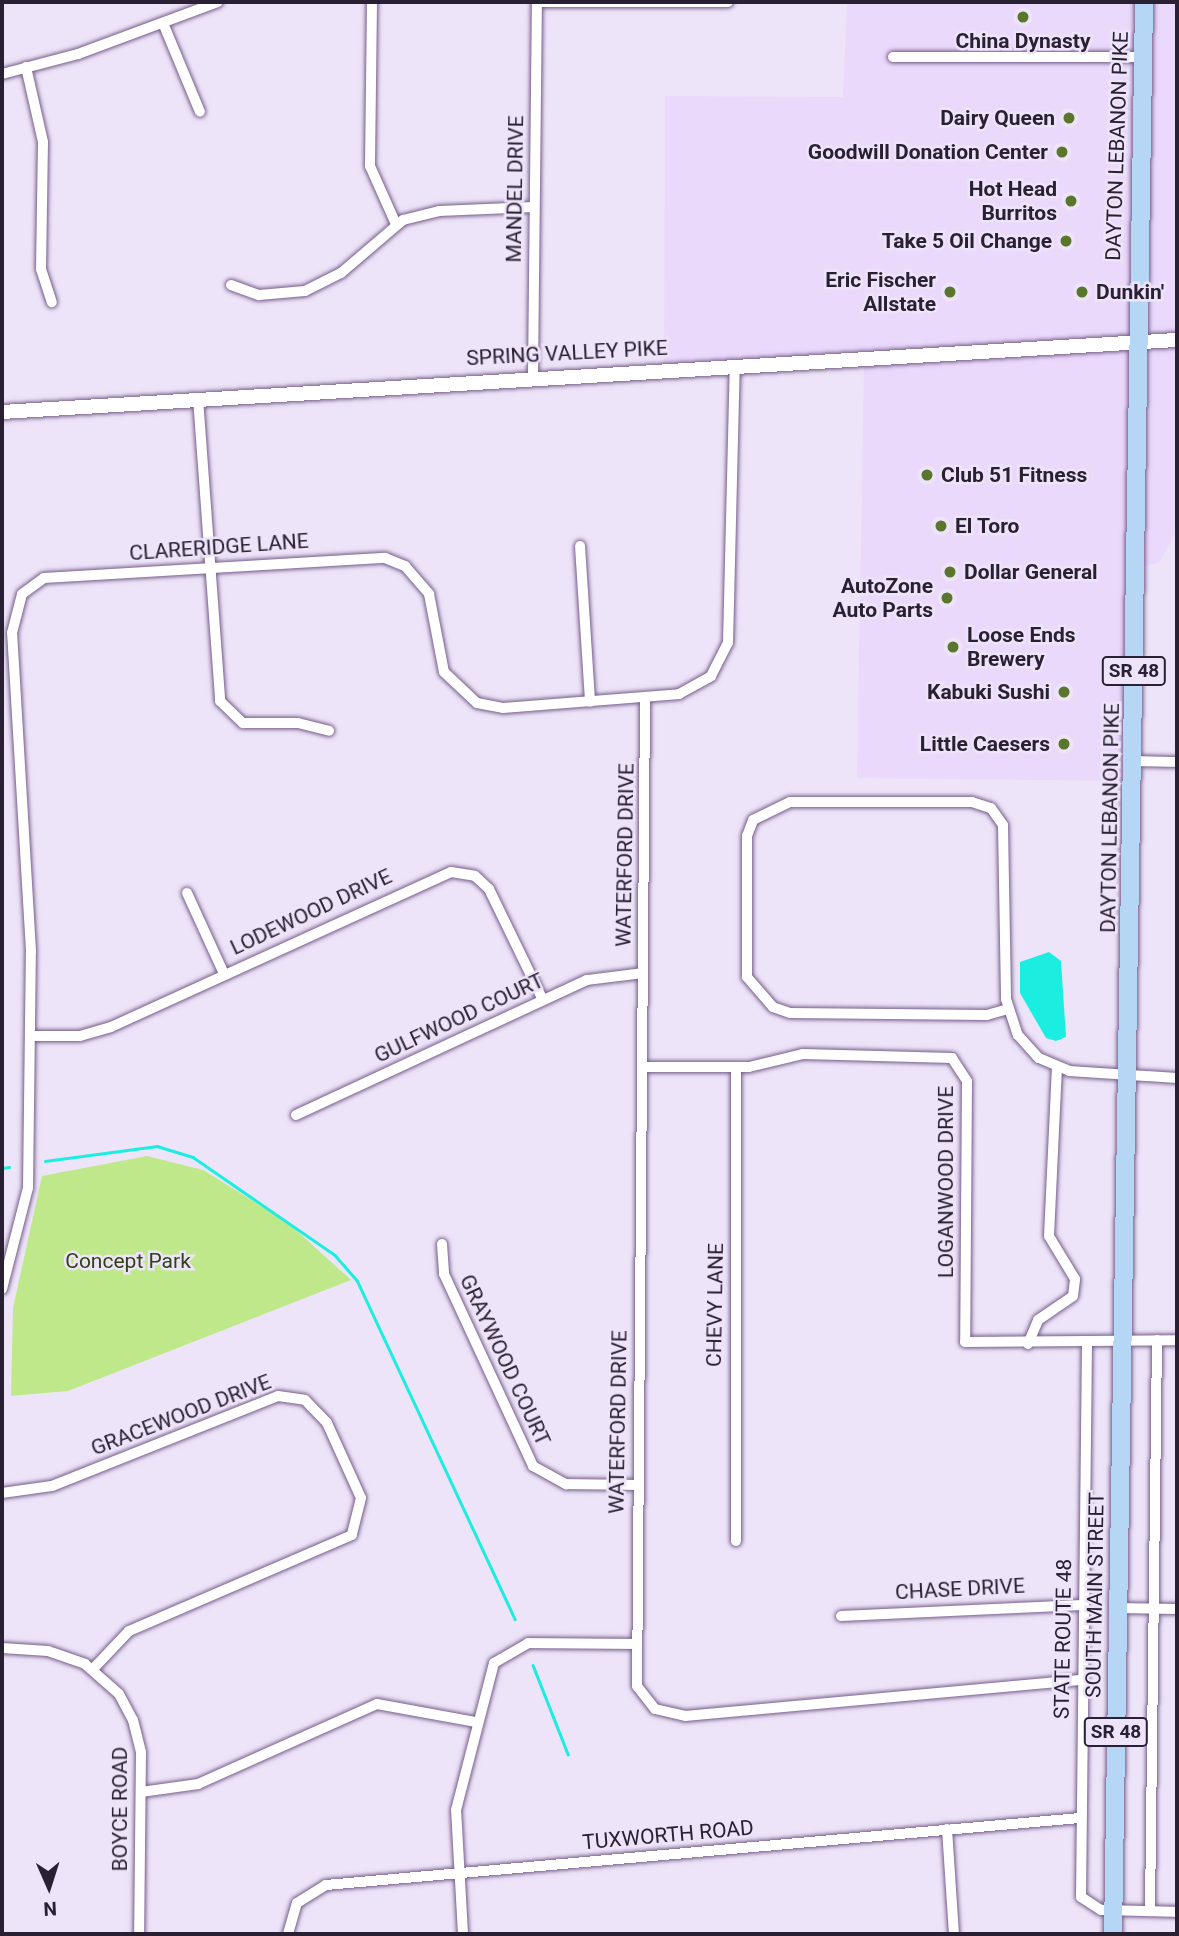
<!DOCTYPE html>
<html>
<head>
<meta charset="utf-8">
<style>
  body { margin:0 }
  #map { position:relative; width:1179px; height:1936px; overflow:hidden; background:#eee4f9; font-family:Roboto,sans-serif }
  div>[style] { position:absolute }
  .built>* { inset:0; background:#ebd9fc }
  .green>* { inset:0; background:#bfe88a }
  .water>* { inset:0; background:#1beee1 }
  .stream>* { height:2.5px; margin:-1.25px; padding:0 1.25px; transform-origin:1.25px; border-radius:1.25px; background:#1beee1 }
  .roads { filter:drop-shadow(0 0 2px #755d8a) drop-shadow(0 0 2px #755d8a) }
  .minor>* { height:10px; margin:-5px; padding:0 5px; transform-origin:5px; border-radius:5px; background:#fff }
  .tertiary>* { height:14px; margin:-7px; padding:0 7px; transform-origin:7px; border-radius:7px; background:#fff }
  .primary>* { height:18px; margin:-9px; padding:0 9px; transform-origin:9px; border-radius:9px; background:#b6d6f5 }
  .dots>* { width:19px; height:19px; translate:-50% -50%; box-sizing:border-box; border:4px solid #eee4f9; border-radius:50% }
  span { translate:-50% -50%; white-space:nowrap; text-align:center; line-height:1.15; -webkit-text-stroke:5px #eee4f9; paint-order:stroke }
  .shield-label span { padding:2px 5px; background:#eee4f9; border:2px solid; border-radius:5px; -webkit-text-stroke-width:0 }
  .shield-label { font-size:19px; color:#2a2033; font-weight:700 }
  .poi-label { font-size:21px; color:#2a2033; font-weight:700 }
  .right { translate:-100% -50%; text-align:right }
  .left { translate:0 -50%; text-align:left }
  .street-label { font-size:21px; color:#2a2033 }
  .park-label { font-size:21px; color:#314216 }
  .frame { position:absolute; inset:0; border:4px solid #2a2033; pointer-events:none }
  .north { position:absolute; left:14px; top:1852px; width:70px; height:70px; -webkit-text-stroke:5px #eee4f9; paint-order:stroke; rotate:177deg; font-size:19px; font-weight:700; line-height:28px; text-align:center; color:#2a2033 }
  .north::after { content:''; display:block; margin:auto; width:24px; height:32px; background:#2a2033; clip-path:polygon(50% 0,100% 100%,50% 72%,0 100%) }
</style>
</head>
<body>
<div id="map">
  <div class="built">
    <div style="clip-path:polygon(847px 2px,1177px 2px,1177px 530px,1160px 562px,1133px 570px,1133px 781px,857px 778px,864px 359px,664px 368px,665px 96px,843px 97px)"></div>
  </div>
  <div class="green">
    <div style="clip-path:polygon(147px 1156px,203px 1170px,287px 1222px,351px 1280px,68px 1391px,11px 1396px,13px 1308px,42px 1176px)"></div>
  </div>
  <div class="water">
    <div style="clip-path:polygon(1049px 952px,1061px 961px,1066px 1037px,1056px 1041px,1046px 1038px,1020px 993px,1020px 962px)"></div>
  </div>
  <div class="stream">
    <div style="left:45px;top:1161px;width:113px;rotate:-7.6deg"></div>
    <div style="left:157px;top:1146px;width:38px;rotate:17deg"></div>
    <div style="left:193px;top:1157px;width:173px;rotate:34.6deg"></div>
    <div style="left:335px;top:1255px;width:33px;rotate:49deg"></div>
    <div style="left:357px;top:1280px;width:374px;rotate:65deg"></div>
    <div style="left:2px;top:1168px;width:7px;rotate:-8deg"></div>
    <div style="left:533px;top:1665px;width:96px;rotate:68.5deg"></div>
  </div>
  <div class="roads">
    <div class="minor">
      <div style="left:372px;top:2px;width:164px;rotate:90.7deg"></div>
      <div style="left:370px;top:166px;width:64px;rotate:65.9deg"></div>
      <div style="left:537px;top:2px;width:191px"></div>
      <div style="left:163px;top:23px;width:96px;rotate:67.4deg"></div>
      <div style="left:893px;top:57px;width:249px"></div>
      <div style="left:26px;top:67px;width:77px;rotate:77.2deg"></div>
      <div style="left:43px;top:142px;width:127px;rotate:90.9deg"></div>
      <div style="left:41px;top:269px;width:35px;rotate:72deg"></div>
      <div style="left:2px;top:74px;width:79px;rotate:-14.7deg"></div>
      <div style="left:78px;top:54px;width:149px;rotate:-20.4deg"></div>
      <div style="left:231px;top:285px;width:30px;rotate:20deg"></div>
      <div style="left:259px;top:295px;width:46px;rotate:-5deg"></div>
      <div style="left:305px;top:291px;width:40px;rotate:-26.6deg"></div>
      <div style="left:341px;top:273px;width:82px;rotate:-40.5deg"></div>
      <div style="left:403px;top:220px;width:37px;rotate:-14deg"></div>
      <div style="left:439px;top:211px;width:95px;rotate:-2.4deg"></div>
      <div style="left:533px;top:376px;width:374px;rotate:-89.4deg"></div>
      <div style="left:198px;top:398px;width:304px;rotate:85.8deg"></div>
      <div style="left:220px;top:701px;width:32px;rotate:44deg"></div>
      <div style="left:243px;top:723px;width:55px"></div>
      <div style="left:298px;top:723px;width:32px;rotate:14deg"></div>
      <div style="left:580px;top:546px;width:156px;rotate:86.3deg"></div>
      <div style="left:645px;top:698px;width:988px;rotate:90.46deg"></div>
      <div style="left:637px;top:1686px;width:29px;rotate:52deg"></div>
      <div style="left:655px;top:1709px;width:31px;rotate:13deg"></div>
      <div style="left:685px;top:1716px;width:399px;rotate:-5.2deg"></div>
      <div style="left:1136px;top:761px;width:41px;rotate:1.4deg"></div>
      <div style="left:187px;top:893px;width:89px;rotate:65.4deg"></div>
      <div style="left:1008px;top:1009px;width:22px;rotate:164deg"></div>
      <div style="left:987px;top:1015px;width:197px;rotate:-179.4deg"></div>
      <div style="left:790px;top:1013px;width:18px;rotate:-161deg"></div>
      <div style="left:773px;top:1007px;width:40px;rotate:-131deg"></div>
      <div style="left:747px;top:977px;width:141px;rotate:-90deg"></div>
      <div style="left:747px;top:836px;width:17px;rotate:-69deg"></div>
      <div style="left:753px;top:820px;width:41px;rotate:-25.9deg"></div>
      <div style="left:790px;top:802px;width:182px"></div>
      <div style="left:972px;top:802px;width:20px;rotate:18deg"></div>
      <div style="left:991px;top:808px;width:21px;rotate:55deg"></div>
      <div style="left:1003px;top:825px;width:174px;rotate:89deg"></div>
      <div style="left:1006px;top:999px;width:38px;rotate:72deg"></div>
      <div style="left:1018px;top:1035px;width:31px;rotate:48deg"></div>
      <div style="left:1039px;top:1058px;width:33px;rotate:23deg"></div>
      <div style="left:1069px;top:1071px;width:108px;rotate:3.7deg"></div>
      <div style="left:31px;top:1036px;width:49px"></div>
      <div style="left:80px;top:1036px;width:32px;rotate:-16deg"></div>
      <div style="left:111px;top:1027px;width:374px;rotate:-24.5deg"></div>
      <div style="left:451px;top:872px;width:24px;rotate:9deg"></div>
      <div style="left:475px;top:876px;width:19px;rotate:43deg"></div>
      <div style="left:489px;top:889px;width:123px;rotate:64.1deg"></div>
      <div style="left:642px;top:1067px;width:107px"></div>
      <div style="left:749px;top:1067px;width:56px;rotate:-13.5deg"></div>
      <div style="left:803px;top:1054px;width:149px;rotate:1.5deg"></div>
      <div style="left:952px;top:1058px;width:27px;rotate:57deg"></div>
      <div style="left:967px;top:1081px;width:261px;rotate:90.4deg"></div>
      <div style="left:965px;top:1342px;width:212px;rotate:-0.5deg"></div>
      <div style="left:296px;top:1115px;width:321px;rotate:-24.9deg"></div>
      <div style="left:587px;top:980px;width:56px;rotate:-7.1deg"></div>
      <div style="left:442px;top:1244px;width:30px;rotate:86deg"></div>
      <div style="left:444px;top:1274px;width:212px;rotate:65.1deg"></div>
      <div style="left:533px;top:1466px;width:38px;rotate:29deg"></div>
      <div style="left:566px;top:1484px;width:71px;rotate:0.8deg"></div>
      <div style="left:2px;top:1289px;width:104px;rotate:-75.6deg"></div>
      <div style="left:28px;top:1188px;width:237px;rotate:-89.3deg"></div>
      <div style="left:31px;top:951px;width:319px;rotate:-93.4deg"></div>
      <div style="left:12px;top:633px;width:40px;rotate:-75.6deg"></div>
      <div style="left:22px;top:594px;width:27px;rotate:-36deg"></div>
      <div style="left:44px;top:578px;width:342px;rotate:-3.4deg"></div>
      <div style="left:385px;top:558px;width:22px;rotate:22deg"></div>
      <div style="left:405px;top:566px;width:37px;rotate:49deg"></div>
      <div style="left:429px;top:594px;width:79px;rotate:79.1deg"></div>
      <div style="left:444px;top:672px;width:45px;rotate:43.2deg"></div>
      <div style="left:477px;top:703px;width:26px;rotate:11deg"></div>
      <div style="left:503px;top:708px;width:177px;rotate:-4.5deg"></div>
      <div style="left:679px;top:694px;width:37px;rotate:-29deg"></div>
      <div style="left:711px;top:676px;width:37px;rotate:-63deg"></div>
      <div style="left:728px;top:643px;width:277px;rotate:-88.6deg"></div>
      <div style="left:1087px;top:1343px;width:554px;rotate:90.62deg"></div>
      <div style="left:1081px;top:1897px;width:24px;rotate:33deg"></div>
      <div style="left:1101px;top:1910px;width:76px;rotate:1.5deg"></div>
      <div style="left:1028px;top:1344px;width:26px;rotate:-67deg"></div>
      <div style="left:1038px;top:1320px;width:42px;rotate:-34.4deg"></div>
      <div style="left:1073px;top:1296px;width:17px;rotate:-83deg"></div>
      <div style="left:1075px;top:1279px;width:50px;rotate:-121.2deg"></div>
      <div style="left:1049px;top:1236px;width:169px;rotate:-87.3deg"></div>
      <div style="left:2px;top:1493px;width:50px;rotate:-8deg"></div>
      <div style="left:52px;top:1486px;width:243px;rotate:-21.7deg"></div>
      <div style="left:278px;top:1396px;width:27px;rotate:8deg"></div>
      <div style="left:305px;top:1400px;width:32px;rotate:46deg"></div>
      <div style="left:327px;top:1423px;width:82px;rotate:65.6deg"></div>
      <div style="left:361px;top:1498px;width:38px;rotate:104deg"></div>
      <div style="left:352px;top:1535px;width:243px;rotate:156.7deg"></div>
      <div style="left:129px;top:1631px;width:52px;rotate:133.5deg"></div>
      <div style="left:736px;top:1541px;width:473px;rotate:-90deg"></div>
      <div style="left:1117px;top:1608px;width:60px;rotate:1deg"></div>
      <div style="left:841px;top:1616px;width:241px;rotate:-2.6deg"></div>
      <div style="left:2px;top:1648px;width:46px;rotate:3.7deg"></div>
      <div style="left:48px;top:1651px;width:39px;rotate:19deg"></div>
      <div style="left:85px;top:1664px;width:45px;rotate:41.4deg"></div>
      <div style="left:119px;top:1694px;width:30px;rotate:62deg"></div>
      <div style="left:133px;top:1720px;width:33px;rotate:76deg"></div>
      <div style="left:141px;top:1752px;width:182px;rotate:90.6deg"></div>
      <div style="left:141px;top:1792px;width:58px;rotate:-8deg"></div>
      <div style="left:198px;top:1784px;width:196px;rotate:-24.1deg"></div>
      <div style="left:377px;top:1704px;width:101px;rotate:10.3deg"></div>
      <div style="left:947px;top:1829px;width:105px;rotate:86.2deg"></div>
      <div style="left:1150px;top:1911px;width:571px;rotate:-89.3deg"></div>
      <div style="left:288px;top:1934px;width:32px;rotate:-74deg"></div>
      <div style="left:297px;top:1903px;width:34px;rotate:-32deg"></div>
      <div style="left:326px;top:1885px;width:757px;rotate:-5.08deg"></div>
      <div style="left:463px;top:1934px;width:124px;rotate:-93.2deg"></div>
      <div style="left:456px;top:1810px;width:152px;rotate:-75.5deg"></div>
      <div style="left:494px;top:1663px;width:39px;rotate:-30deg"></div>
      <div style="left:528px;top:1643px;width:107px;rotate:0.5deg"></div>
    </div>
    <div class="tertiary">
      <div style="left:2px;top:412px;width:1177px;rotate:-3.51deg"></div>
    </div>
    <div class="primary">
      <div style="left:1113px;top:1934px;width:1932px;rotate:-89.08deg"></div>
    </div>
  </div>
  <div class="dots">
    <div style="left:1023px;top:17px;background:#59762c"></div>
    <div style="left:1069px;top:118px;background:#59762c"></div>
    <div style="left:1062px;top:152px;background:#59762c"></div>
    <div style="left:1071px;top:201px;background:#59762c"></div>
    <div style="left:1066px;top:241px;background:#59762c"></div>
    <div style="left:950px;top:292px;background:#59762c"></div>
    <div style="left:1082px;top:292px;background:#59762c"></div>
    <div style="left:927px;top:475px;background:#59762c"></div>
    <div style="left:941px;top:526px;background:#59762c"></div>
    <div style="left:950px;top:572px;background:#59762c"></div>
    <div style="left:947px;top:598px;background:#59762c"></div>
    <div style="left:953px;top:647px;background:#59762c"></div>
    <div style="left:1064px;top:692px;background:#59762c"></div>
    <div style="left:1064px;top:744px;background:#59762c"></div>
  </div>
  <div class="shield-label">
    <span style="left:1134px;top:671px">SR 48</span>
    <span style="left:1116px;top:1732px">SR 48</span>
  </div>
  <div class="poi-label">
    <span style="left:1023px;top:41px">China Dynasty</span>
    <span class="right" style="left:1055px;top:118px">Dairy Queen</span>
    <span class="right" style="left:1048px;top:152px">Goodwill Donation Center</span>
    <span class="right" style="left:1057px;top:201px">Hot Head<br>Burritos</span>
    <span class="right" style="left:1052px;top:241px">Take 5 Oil Change</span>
    <span class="right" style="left:936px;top:292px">Eric Fischer<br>Allstate</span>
    <span class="left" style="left:1096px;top:292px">Dunkin'</span>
    <span class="left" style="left:941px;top:475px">Club 51 Fitness</span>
    <span class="left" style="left:955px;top:526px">El Toro</span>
    <span class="left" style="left:964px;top:572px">Dollar General</span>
    <span class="right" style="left:933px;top:598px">AutoZone<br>Auto Parts</span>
    <span class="left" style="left:967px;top:647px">Loose Ends<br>Brewery</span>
    <span class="right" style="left:1050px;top:692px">Kabuki Sushi</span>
    <span class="right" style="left:1050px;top:744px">Little Caesers</span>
  </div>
  <div class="street-label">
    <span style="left:1117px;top:146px;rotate:-88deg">DAYTON LEBANON PIKE</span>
    <span style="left:515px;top:189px;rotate:-89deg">MANDEL DRIVE</span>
    <span style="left:567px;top:353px;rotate:-3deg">SPRING VALLEY PIKE</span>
    <span style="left:219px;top:547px;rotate:-4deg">CLARERIDGE LANE</span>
    <span style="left:1110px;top:818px;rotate:-89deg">DAYTON LEBANON PIKE</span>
    <span style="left:625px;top:855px;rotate:-89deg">WATERFORD DRIVE</span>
    <span style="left:311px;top:912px;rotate:-25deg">LODEWOOD DRIVE</span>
    <span style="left:459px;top:1018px;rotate:-25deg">GULFWOOD COURT</span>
    <span style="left:946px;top:1182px;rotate:-90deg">LOGANWOOD DRIVE</span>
    <span style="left:715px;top:1305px;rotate:-89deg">CHEVY LANE</span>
    <span style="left:505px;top:1360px;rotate:65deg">GRAYWOOD COURT</span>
    <span style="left:181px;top:1415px;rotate:-21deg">GRACEWOOD DRIVE</span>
    <span style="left:618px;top:1422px;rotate:-89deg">WATERFORD DRIVE</span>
    <span style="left:960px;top:1589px;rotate:-3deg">CHASE DRIVE</span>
    <span style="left:1095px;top:1595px;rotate:-89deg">SOUTH MAIN STREET</span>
    <span style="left:1063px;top:1639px;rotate:-89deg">STATE ROUTE 48</span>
    <span style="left:120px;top:1809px;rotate:-90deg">BOYCE ROAD</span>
    <span style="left:668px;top:1835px;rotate:-5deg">TUXWORTH ROAD</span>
  </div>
  <div class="park-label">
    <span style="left:128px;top:1261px">Concept Park</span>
  </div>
  <div class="frame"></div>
  <div class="north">N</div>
</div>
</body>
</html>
